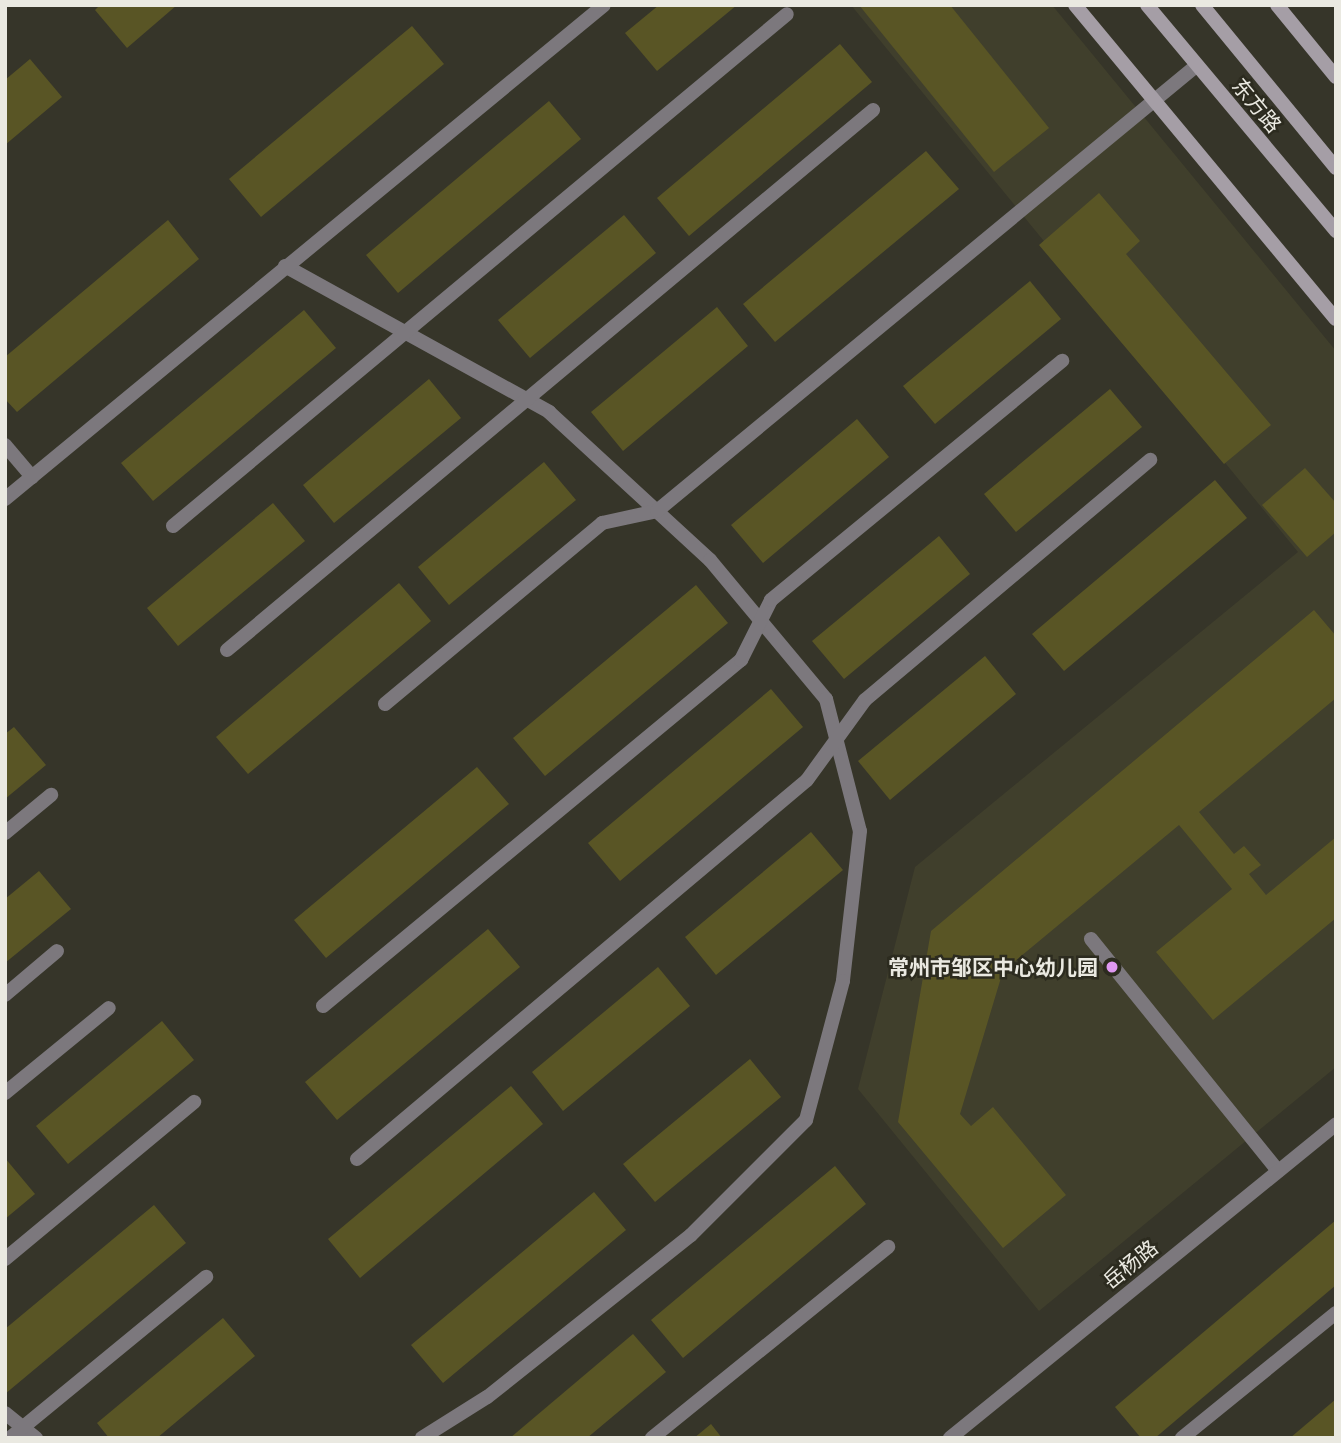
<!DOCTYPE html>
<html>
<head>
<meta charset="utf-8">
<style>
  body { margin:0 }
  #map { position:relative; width:1341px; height:1443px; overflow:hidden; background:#363529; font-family:Mulish,"Noto Sans SC",sans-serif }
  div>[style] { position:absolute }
  .built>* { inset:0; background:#403f2c }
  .building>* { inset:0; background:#595525 }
  .service>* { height:14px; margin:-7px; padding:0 7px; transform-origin:7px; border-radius:7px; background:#7c787d }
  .minor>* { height:14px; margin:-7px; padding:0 7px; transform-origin:7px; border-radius:7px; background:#7c787d }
  .secondary>* { height:14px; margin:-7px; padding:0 7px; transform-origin:7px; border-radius:7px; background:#a59ea6 }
  .dots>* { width:19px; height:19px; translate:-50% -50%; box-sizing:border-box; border:4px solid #2c2b1f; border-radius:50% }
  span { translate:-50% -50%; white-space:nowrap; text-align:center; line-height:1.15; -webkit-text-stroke:5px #2c2b1f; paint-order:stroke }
  .street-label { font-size:21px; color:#eae9e1 }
  .poi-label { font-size:21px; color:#eae9e1; font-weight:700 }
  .right { translate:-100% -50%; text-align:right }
  .frame { position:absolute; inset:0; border:7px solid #eae9e1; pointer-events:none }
</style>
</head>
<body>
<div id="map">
  <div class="built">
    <div style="clip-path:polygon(851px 5px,1052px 5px,1336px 351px,1336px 1067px,1039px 1311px,858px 1089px,915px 867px,1298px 552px)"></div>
  </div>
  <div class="building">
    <div style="clip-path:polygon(100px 5px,177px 5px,127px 48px,95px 10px)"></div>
    <div style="clip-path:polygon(659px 5px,737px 5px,657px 71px,625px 33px)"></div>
    <div style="clip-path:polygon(859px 5px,950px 5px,1049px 128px,994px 172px)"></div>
    <div style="clip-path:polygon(412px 26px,444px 64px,261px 217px,229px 179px)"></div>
    <div style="clip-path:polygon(840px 44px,872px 82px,689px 236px,657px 198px)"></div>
    <div style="clip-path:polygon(30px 59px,62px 97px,5px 145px,5px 80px)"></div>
    <div style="clip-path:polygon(549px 101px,581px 139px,398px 293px,366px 255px)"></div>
    <div style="clip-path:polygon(926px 151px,959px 189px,775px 342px,743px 304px)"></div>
    <div style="clip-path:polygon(1099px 193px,1140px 241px,1126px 254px,1271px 425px,1224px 464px,1039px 245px)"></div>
    <div style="clip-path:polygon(624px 215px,656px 253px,530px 358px,498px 320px)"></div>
    <div style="clip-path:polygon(168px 220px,199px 259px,17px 412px,5px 399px,5px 357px)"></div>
    <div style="clip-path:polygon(1030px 281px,1061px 319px,935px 424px,903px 386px)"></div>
    <div style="clip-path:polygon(717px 307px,748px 346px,623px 451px,591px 412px)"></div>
    <div style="clip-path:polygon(304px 310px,336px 348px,153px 501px,121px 463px)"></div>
    <div style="clip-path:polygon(429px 379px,461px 418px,334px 523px,303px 485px)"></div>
    <div style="clip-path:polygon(1110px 389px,1142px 427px,1016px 532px,984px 494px)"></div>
    <div style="clip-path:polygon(857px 419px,889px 457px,763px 563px,731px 525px)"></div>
    <div style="clip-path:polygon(544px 462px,576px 500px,449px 605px,418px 567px)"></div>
    <div style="clip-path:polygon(1305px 468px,1336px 503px,1336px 532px,1307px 557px,1262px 505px)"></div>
    <div style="clip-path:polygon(1215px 480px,1247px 518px,1064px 671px,1032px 634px)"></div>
    <div style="clip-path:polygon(273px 503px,305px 541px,178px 646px,147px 608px)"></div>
    <div style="clip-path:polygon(939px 536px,970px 574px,844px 679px,812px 641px)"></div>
    <div style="clip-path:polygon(399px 583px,431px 621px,248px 774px,216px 737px)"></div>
    <div style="clip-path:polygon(696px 585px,728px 623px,545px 776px,513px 738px)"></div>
    <div style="clip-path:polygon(1314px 610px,1336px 636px,1336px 698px,1199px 812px,1234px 854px,1244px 846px,1261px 865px,1249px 874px,1266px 895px,1336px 837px,1336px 918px,1213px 1020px,1156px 952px,1232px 889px,1179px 825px,1003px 971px,960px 1114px,971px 1126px,993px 1107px,1066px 1195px,1003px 1248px,898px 1122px,931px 931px)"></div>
    <div style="clip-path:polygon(985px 656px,1016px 694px,890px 800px,858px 761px)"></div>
    <div style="clip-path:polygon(771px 689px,803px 727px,620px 881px,588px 843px)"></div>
    <div style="clip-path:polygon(14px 727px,46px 765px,5px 799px,5px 734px)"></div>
    <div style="clip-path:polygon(477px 767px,509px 804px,326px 958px,294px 920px)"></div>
    <div style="clip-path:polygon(811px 832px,843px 870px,716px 975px,685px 937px)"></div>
    <div style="clip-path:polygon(39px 871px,71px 909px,5px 963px,5px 899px)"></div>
    <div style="clip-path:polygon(488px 929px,520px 967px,337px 1120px,305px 1082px)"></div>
    <div style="clip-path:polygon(658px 967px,690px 1006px,563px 1111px,532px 1072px)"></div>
    <div style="clip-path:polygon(162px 1021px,194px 1060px,68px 1164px,36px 1126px)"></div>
    <div style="clip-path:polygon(750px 1059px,781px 1097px,655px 1202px,623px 1164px)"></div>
    <div style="clip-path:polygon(511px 1086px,543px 1124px,360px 1278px,328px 1239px)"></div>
    <div style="clip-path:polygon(5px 1158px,35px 1194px,5px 1219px)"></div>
    <div style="clip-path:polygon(835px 1166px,866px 1204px,683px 1358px,651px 1320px)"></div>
    <div style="clip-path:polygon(594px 1192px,626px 1230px,443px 1383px,411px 1345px)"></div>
    <div style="clip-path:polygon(154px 1205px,186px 1243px,5px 1394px,5px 1329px)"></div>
    <div style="clip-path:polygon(1336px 1220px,1336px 1285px,1155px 1438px,1141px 1438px,1115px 1407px)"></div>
    <div style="clip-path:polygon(223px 1318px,255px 1356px,157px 1438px,109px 1438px,97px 1423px)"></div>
    <div style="clip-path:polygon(633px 1334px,666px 1372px,587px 1438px,510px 1438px)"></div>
    <div style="clip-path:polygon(1336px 1399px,1336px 1438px,1290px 1438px)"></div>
    <div style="clip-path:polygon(711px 1424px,722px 1438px,694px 1438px)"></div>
  </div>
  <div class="service">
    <div style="left:285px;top:266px;width:302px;rotate:28.9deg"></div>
    <div style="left:549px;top:412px;width:219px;rotate:42.6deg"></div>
    <div style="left:710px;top:560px;width:181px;rotate:50.2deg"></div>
    <div style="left:826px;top:699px;width:136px;rotate:75.6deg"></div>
    <div style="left:860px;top:831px;width:151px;rotate:96.5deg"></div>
    <div style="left:843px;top:981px;width:144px;rotate:104.9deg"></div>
    <div style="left:806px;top:1120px;width:163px;rotate:135deg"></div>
    <div style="left:691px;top:1235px;width:260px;rotate:141.5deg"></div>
    <div style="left:487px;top:1397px;width:77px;rotate:147.8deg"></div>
    <div style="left:5px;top:445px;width:42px;rotate:49.8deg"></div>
    <div style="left:5px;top:499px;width:776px;rotate:-39.51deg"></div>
    <div style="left:173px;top:526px;width:799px;rotate:-39.82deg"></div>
    <div style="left:227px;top:650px;width:842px;rotate:-39.89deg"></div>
    <div style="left:385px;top:704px;width:283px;rotate:-39.8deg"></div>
    <div style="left:602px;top:523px;width:56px;rotate:-12.3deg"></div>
    <div style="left:657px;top:511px;width:700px;rotate:-39.55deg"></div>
    <div style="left:5px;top:833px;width:60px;rotate:-39.6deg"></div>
    <div style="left:1091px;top:939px;width:298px;rotate:51.1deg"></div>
    <div style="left:5px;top:995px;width:68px;rotate:-40.2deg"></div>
    <div style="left:323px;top:1006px;width:543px;rotate:-39.62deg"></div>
    <div style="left:741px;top:660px;width:67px;rotate:-63.4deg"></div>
    <div style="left:771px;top:600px;width:377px;rotate:-39.4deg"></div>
    <div style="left:5px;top:1093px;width:134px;rotate:-39.3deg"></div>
    <div style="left:357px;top:1159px;width:588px;rotate:-40.1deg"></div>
    <div style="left:807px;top:780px;width:99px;rotate:-54.1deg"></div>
    <div style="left:865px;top:700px;width:373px;rotate:-40.1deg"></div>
    <div style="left:5px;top:1259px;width:246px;rotate:-39.7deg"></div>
    <div style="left:5px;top:1413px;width:40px;rotate:39deg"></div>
    <div style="left:10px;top:1438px;width:254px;rotate:-39.4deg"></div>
    <div style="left:652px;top:1438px;width:304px;rotate:-39deg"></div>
    <div style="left:1182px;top:1438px;width:198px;rotate:-39.1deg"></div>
  </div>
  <div class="minor">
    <div style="left:950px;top:1438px;width:498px;rotate:-39.1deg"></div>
  </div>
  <div class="secondary">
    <div style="left:1075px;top:5px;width:408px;rotate:50.3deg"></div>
    <div style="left:1147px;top:5px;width:295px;rotate:50.1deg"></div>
    <div style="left:1202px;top:5px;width:211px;rotate:50.6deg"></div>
    <div style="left:1277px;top:5px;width:93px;rotate:50.7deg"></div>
  </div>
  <div class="dots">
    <div style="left:1112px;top:967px;background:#df98f2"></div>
  </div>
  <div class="street-label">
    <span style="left:1257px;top:105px;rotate:50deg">东方路</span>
    <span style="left:1130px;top:1264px;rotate:-39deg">岳杨路</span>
  </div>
  <div class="poi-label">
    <span class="right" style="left:1098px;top:967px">常州市邹区中心幼儿园</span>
  </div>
  <div class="frame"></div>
</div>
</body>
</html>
